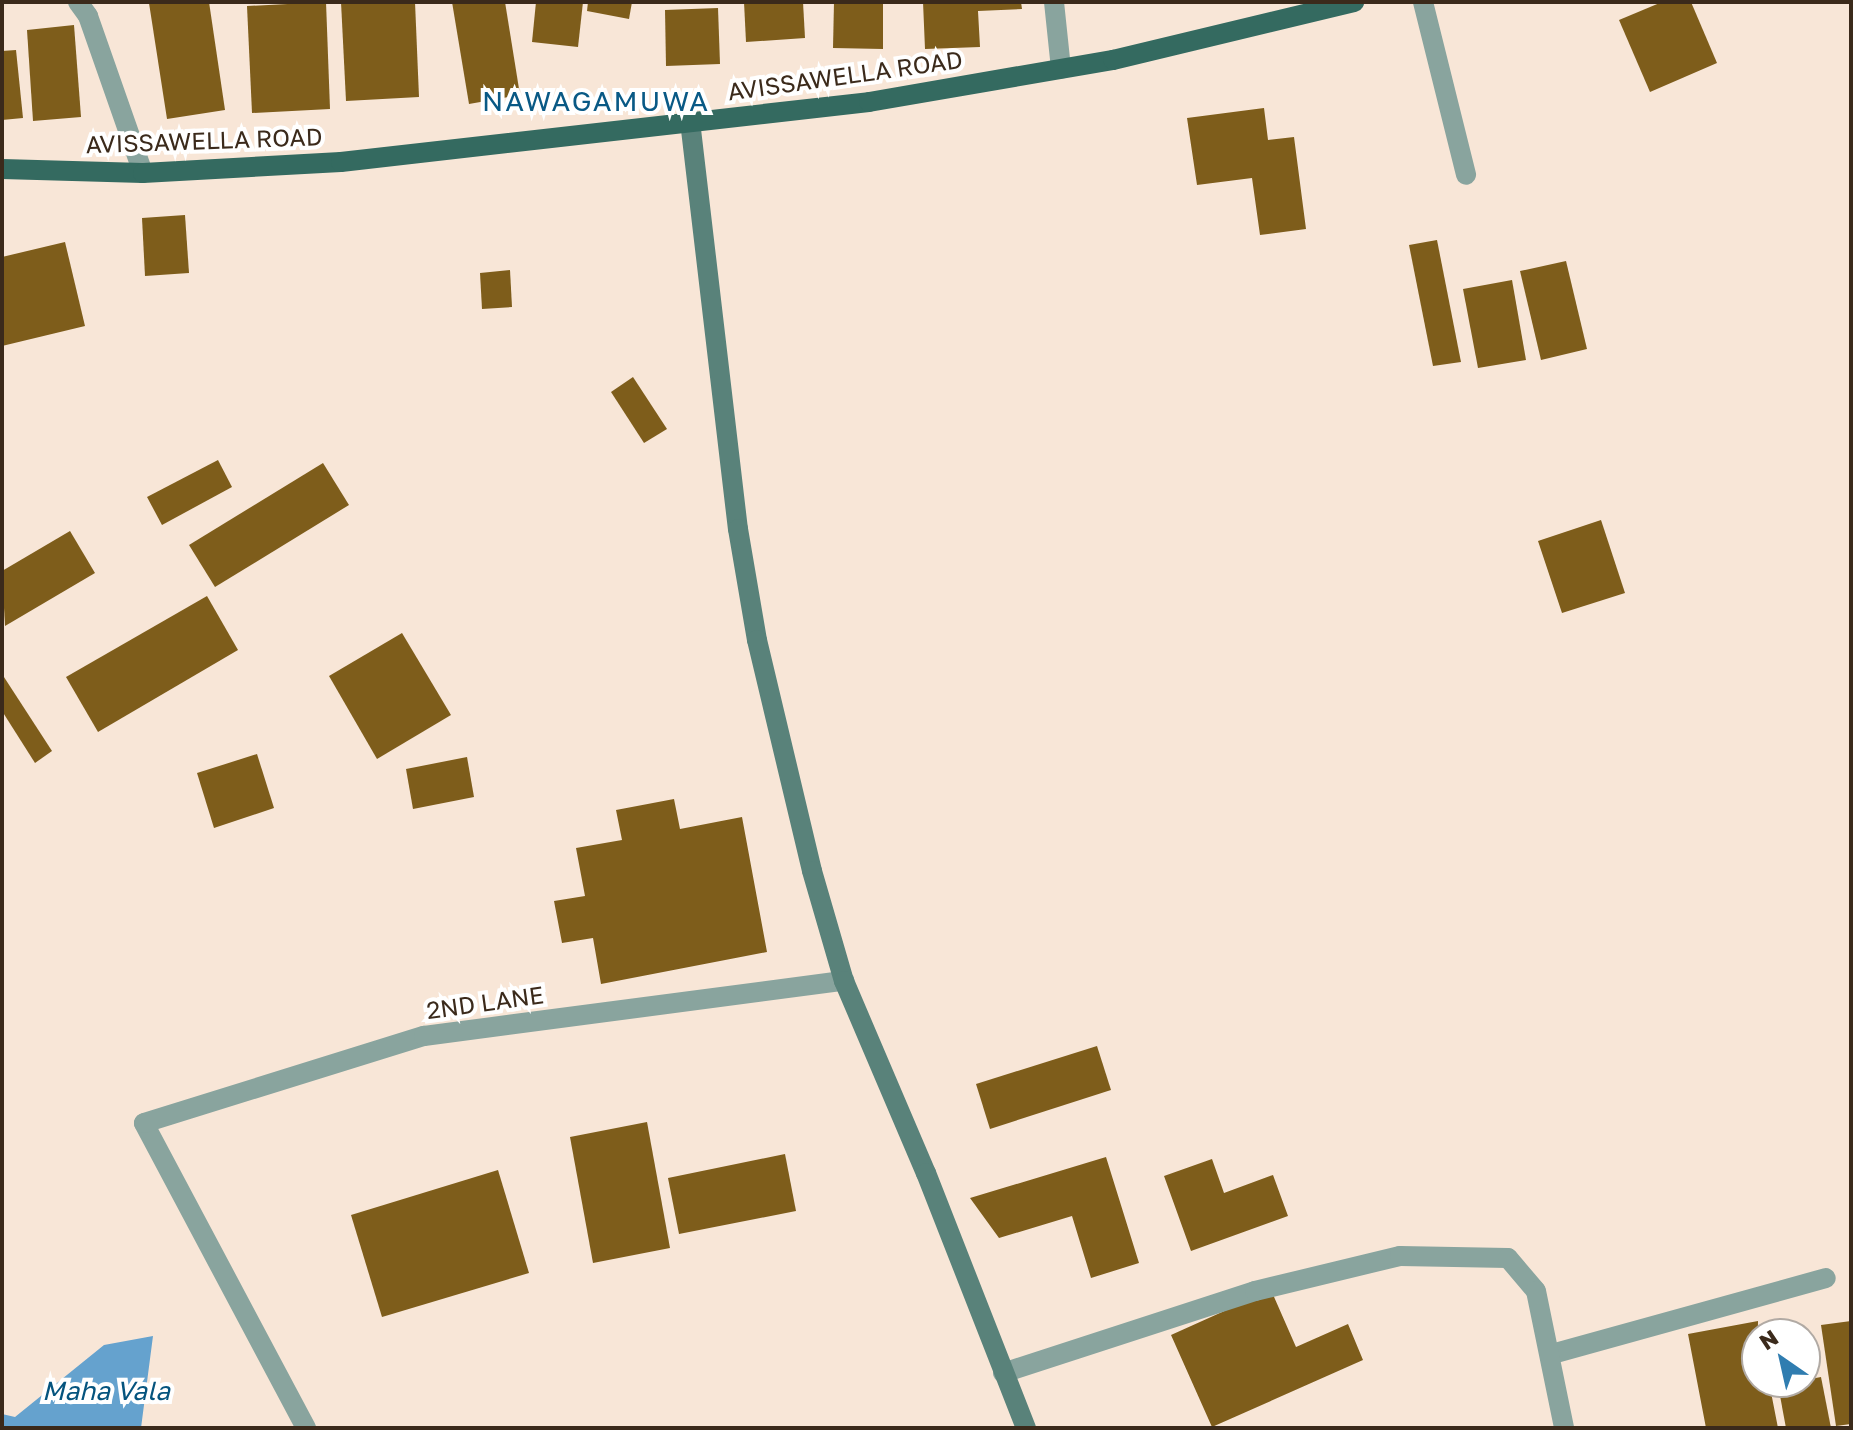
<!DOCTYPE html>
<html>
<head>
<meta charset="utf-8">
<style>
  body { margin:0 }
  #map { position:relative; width:1853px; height:1430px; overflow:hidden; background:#f8e6d7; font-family:"Golos Text",sans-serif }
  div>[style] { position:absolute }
  .water>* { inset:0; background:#65a2ce }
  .building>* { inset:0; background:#7e5d1b }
  .street>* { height:20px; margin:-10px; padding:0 10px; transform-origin:10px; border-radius:10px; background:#89a49e }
  .secondary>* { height:20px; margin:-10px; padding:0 10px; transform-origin:10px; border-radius:10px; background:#59827a }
  .primary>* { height:20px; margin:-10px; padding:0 10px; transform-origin:10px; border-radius:10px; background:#346a60 }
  span { translate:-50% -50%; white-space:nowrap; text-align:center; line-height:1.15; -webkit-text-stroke:8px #fff; paint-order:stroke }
  .street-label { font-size:24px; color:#3b2a1b }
  .water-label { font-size:26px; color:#05547e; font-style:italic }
  .quarter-label { font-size:28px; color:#095985; letter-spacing:2px }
  .frame { position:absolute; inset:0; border:4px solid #3b2a1b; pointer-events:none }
  .north { position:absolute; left:1741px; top:1318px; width:80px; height:80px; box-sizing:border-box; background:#fff; border:2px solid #b1aaa4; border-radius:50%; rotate:326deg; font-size:22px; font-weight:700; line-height:32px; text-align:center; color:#3b2a1b }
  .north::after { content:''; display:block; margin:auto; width:28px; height:36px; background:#307db0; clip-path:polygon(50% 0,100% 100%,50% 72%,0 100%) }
</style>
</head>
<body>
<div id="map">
  <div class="water">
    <div style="clip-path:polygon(153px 1336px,141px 1428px,2px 1428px,2px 1414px,15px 1417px,104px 1345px)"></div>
  </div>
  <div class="building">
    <div style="clip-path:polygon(209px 2px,225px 110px,167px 119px,149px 3px)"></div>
    <div style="clip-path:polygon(326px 2px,330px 109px,252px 113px,247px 6px)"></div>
    <div style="clip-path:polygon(341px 2px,415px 2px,419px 97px,346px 101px)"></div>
    <div style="clip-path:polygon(452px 2px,505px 2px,520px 95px,469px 104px)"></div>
    <div style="clip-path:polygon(536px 2px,583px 2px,578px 47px,532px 42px)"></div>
    <div style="clip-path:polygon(588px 2px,632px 2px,629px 19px,587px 11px)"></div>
    <div style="clip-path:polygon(744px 2px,803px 2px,805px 38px,746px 42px)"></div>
    <div style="clip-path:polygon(834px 2px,883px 2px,883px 49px,833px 48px)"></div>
    <div style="clip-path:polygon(923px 2px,1021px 2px,1022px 9px,978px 11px,980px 47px,925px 49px)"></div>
    <div style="clip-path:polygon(1662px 2px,1691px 2px,1717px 63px,1650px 92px,1619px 20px)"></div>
    <div style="clip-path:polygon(718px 8px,720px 64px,666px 66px,665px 10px)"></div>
    <div style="clip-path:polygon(74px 25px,81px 117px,33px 121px,27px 30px)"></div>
    <div style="clip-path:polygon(16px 50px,23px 118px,2px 120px,2px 51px)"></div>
    <div style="clip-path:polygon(1264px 108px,1268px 140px,1294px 137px,1306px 229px,1260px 235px,1252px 178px,1197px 185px,1187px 118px)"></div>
    <div style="clip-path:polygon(185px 215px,189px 273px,145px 276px,142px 218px)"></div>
    <div style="clip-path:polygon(1437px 240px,1461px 362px,1433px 366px,1409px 245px)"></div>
    <div style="clip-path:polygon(65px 242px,85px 326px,2px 346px,2px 257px)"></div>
    <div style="clip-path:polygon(1566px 261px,1587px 349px,1541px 360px,1520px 271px)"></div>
    <div style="clip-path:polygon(510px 270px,512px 307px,482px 309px,480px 273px)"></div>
    <div style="clip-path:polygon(1512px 280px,1526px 360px,1478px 368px,1463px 289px)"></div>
    <div style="clip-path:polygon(633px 377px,667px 429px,644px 443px,611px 392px)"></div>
    <div style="clip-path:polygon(218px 460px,232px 487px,162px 525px,147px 497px)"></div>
    <div style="clip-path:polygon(323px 463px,349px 505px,215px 587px,189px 545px)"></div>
    <div style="clip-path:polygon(1601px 520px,1625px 593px,1562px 613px,1538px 541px)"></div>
    <div style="clip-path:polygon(70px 531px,95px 573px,5px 626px,2px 571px)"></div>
    <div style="clip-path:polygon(207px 596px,238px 650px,98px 732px,66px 677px)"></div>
    <div style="clip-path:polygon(402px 633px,451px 715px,377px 759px,329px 676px)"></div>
    <div style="clip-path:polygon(2px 674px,52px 751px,35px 763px,2px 711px)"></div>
    <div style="clip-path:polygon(257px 754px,274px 808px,214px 828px,197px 773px)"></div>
    <div style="clip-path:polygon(467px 757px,474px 797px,413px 809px,406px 769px)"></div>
    <div style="clip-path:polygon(674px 799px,680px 829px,742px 817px,767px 952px,601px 984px,593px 938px,562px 943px,554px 901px,585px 896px,576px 848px,622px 840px,616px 810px)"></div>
    <div style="clip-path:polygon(1097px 1046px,1111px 1090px,990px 1129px,976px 1084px)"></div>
    <div style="clip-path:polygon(647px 1122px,670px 1248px,593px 1263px,570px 1137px)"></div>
    <div style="clip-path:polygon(785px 1154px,796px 1211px,679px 1234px,668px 1178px)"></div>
    <div style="clip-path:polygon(1106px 1157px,1139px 1263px,1091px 1278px,1072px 1216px,999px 1238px,970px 1198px)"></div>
    <div style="clip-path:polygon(1212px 1159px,1224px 1193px,1273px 1175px,1288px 1216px,1191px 1251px,1164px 1176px)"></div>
    <div style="clip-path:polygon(498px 1170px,529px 1273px,382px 1317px,351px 1215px)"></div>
    <div style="clip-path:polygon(1271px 1290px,1296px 1347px,1348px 1324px,1363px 1360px,1212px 1427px,1171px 1335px)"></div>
    <div style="clip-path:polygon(1758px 1321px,1757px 1382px,1769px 1382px,1778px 1428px,1706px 1428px,1688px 1334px)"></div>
    <div style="clip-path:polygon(1851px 1321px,1851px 1424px,1836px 1426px,1821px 1325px)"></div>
    <div style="clip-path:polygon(1821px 1377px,1831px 1428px,1786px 1428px,1778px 1385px)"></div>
  </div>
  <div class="street">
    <div style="left:78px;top:2px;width:17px;rotate:54deg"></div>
    <div style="left:88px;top:16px;width:166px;rotate:70.7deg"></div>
    <div style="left:1054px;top:2px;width:67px;rotate:84deg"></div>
    <div style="left:1423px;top:2px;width:178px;rotate:76deg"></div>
    <div style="left:1552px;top:1354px;width:284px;rotate:-15.5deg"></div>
    <div style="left:1003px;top:1373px;width:265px;rotate:-18deg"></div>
    <div style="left:1255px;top:1291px;width:149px;rotate:-13.6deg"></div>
    <div style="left:1400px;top:1256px;width:108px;rotate:1.1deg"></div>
    <div style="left:1508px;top:1258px;width:43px;rotate:49.7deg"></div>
    <div style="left:1536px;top:1291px;width:140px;rotate:78.4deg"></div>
    <div style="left:306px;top:1428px;width:345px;rotate:-118deg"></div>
    <div style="left:144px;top:1123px;width:293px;rotate:-17.3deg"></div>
    <div style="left:424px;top:1036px;width:424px;rotate:-7.5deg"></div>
  </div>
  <div class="secondary">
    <div style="left:690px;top:121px;width:411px;rotate:83.3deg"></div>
    <div style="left:738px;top:529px;width:113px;rotate:80.3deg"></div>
    <div style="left:757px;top:640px;width:237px;rotate:76.6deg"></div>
    <div style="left:812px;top:871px;width:115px;rotate:73.8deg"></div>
    <div style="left:844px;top:981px;width:209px;rotate:66.9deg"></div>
    <div style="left:926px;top:1173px;width:274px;rotate:68.6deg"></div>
  </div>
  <div class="primary">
    <div style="left:2px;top:169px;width:141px;rotate:1.6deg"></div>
    <div style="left:143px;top:173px;width:198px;rotate:-3.2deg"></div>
    <div style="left:341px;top:162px;width:531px;rotate:-6.48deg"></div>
    <div style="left:869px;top:102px;width:248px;rotate:-9.8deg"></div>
    <div style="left:1113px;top:60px;width:248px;rotate:-13.5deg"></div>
  </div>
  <div class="street-label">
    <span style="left:845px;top:75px;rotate:-8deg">AVISSAWELLA ROAD</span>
    <span style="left:204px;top:140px;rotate:-2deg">AVISSAWELLA ROAD</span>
    <span style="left:485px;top:1002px;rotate:-8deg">2ND LANE</span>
  </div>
  <div class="water-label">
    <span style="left:106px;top:1391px">Maha Vala</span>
  </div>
  <div class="quarter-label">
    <span style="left:596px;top:101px">NAWAGAMUWA</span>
  </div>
  <div class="frame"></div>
  <div class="north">N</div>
</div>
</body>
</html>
